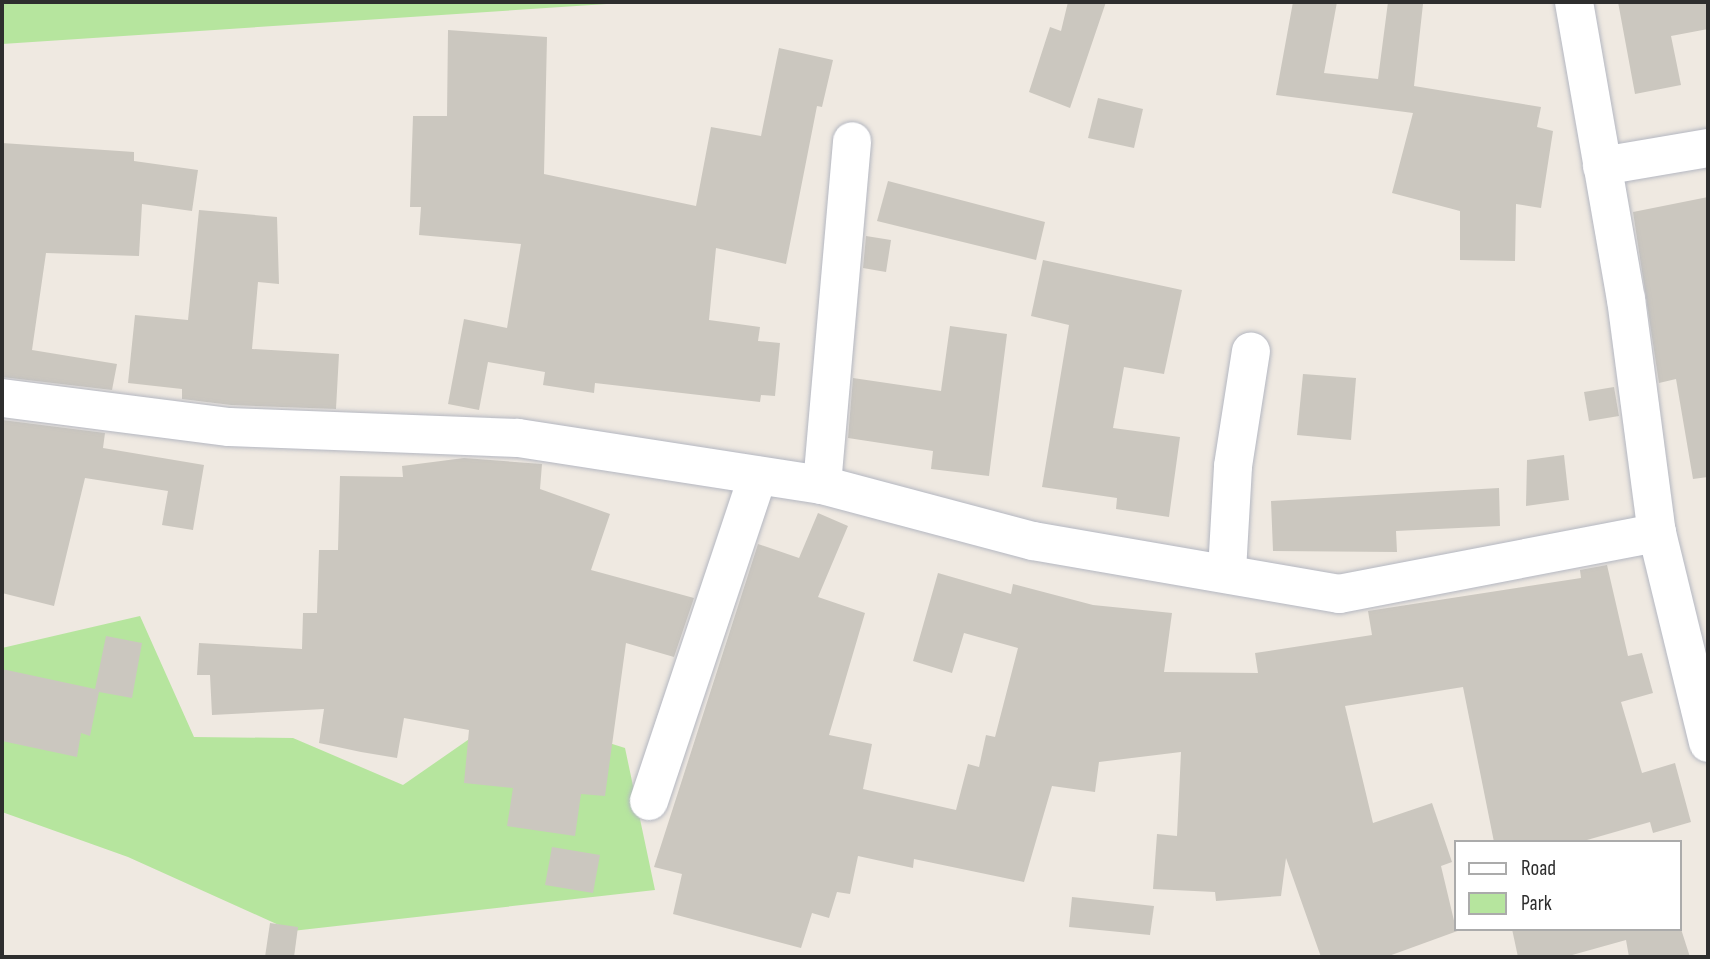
<!DOCTYPE html>
<html>
<head>
<meta charset="utf-8">
<style>
  body { margin:0 }
  #map { position:relative; width:1710px; height:959px; overflow:hidden; background:#efe9e1; font-family:"Sofia Sans Condensed",sans-serif }
  div>[style] { position:absolute }
  .green>* { inset:0; background:#b6e59e }
  .building>* { inset:0; background:#cbc7bf }
  .roads { filter:drop-shadow(0 0 2px #b4b7c1) drop-shadow(0 0 2px #b4b7c1) }
  .minor>* { height:38px; margin:-19px; padding:0 19px; transform-origin:19px; border-radius:19px; background:#fff }
  span { translate:-50% -50%; white-space:nowrap; text-align:center; line-height:1.15; -webkit-text-stroke:7px #fff; paint-order:stroke }
  .frame { position:absolute; inset:0; border:4px solid #2e2e2e; pointer-events:none }
  .legend { position:absolute; left:1454px; top:840px; width:228px; height:91px; box-sizing:border-box; background:#fff; border:2px solid #ababab; margin:0; padding:9px 12px; list-style:none; font-size:21px; color:#2e2e2e }
  .legend li { display:flex; align-items:center; gap:14px; height:35px }
  .legend b { width:35px; border:2px solid #ababab }
</style>
</head>
<body>
<div id="map">
  <div class="green">
    <div style="clip-path:polygon(2px 2px,637px 2px,2px 44px)"></div>
    <div style="clip-path:polygon(140px 616px,194px 737px,293px 738px,403px 785px,488px 726px,587px 736px,625px 748px,655px 890px,292px 931px,128px 857px,2px 812px,2px 648px)"></div>
  </div>
  <div class="building">
    <div style="clip-path:polygon(1068px 2px,1106px 2px,1070px 108px,1029px 92px,1050px 27px,1061px 31px)"></div>
    <div style="clip-path:polygon(1293px 2px,1337px 2px,1324px 73px,1378px 79px,1388px 2px,1423px 4px,1414px 86px,1541px 107px,1537px 127px,1553px 131px,1541px 208px,1516px 204px,1515px 261px,1460px 260px,1460px 211px,1392px 193px,1413px 113px,1276px 95px)"></div>
    <div style="clip-path:polygon(1618px 2px,1708px 2px,1708px 29px,1671px 36px,1681px 85px,1635px 94px)"></div>
    <div style="clip-path:polygon(448px 30px,547px 37px,544px 174px,696px 206px,711px 127px,761px 136px,779px 48px,833px 60px,822px 107px,817px 106px,786px 264px,716px 248px,709px 320px,760px 327px,758px 341px,780px 343px,775px 396px,761px 395px,760px 402px,595px 383px,594px 393px,543px 385px,545px 372px,488px 362px,479px 410px,448px 404px,464px 319px,507px 328px,521px 244px,419px 235px,421px 207px,410px 207px,413px 116px,447px 116px)"></div>
    <div style="clip-path:polygon(1098px 98px,1143px 109px,1134px 148px,1088px 138px)"></div>
    <div style="clip-path:polygon(2px 143px,134px 152px,134px 161px,198px 170px,192px 211px,142px 204px,139px 256px,46px 253px,32px 350px,117px 364px,112px 390px,2px 377px)"></div>
    <div style="clip-path:polygon(888px 181px,1045px 222px,1036px 260px,877px 221px)"></div>
    <div style="clip-path:polygon(1708px 197px,1708px 477px,1693px 479px,1676px 379px,1659px 383px,1633px 212px)"></div>
    <div style="clip-path:polygon(199px 210px,277px 217px,279px 284px,258px 282px,252px 349px,339px 354px,336px 409px,231px 405px,182px 399px,182px 389px,128px 383px,135px 315px,188px 320px)"></div>
    <div style="clip-path:polygon(866px 236px,891px 240px,886px 272px,863px 268px)"></div>
    <div style="clip-path:polygon(1043px 260px,1182px 290px,1164px 374px,1124px 367px,1113px 428px,1180px 437px,1169px 517px,1116px 509px,1117px 498px,1042px 487px,1069px 325px,1031px 316px)"></div>
    <div style="clip-path:polygon(950px 326px,1007px 334px,989px 476px,931px 469px,933px 451px,848px 438px,853px 378px,941px 391px)"></div>
    <div style="clip-path:polygon(1303px 374px,1356px 378px,1351px 440px,1297px 435px)"></div>
    <div style="clip-path:polygon(1614px 387px,1619px 416px,1589px 421px,1584px 392px)"></div>
    <div style="clip-path:polygon(2px 420px,105px 433px,103px 448px,204px 465px,193px 530px,162px 525px,168px 491px,85px 478px,54px 606px,2px 593px)"></div>
    <div style="clip-path:polygon(1564px 455px,1569px 500px,1526px 506px,1527px 460px)"></div>
    <div style="clip-path:polygon(464px 458px,542px 464px,540px 489px,610px 514px,591px 570px,694px 598px,674px 657px,626px 643px,605px 796px,581px 794px,575px 836px,507px 826px,513px 788px,464px 783px,469px 730px,404px 718px,397px 758px,361px 752px,319px 743px,324px 709px,212px 715px,210px 675px,197px 675px,199px 643px,302px 649px,303px 613px,317px 613px,319px 550px,338px 550px,340px 476px,403px 477px,402px 466px)"></div>
    <div style="clip-path:polygon(1499px 488px,1500px 526px,1396px 531px,1397px 552px,1273px 551px,1271px 501px)"></div>
    <div style="clip-path:polygon(818px 513px,848px 526px,818px 597px,865px 613px,829px 735px,872px 744px,863px 789px,956px 810px,968px 764px,979px 767px,986px 735px,995px 737px,1018px 648px,964px 633px,952px 673px,913px 661px,938px 573px,1011px 594px,1013px 584px,1093px 605px,1172px 613px,1164px 672px,1258px 673px,1255px 653px,1372px 635px,1368px 611px,1581px 578px,1580px 570px,1607px 565px,1628px 656px,1642px 653px,1653px 693px,1621px 702px,1642px 773px,1675px 763px,1691px 822px,1653px 833px,1650px 822px,1580px 842px,1494px 842px,1463px 687px,1345px 706px,1373px 823px,1432px 803px,1452px 862px,1441px 866px,1456px 929px,1463px 929px,1386px 957px,1321px 957px,1286px 858px,1281px 896px,1216px 901px,1215px 892px,1153px 889px,1157px 834px,1177px 836px,1181px 752px,1099px 762px,1095px 792px,1052px 786px,1024px 882px,914px 859px,913px 868px,858px 856px,850px 894px,837px 892px,829px 918px,812px 913px,801px 948px,673px 914px,682px 874px,654px 867px,758px 544px,799px 558px)"></div>
    <div style="clip-path:polygon(106px 636px,142px 643px,132px 698px,99px 692px,90px 736px,81px 733px,77px 757px,2px 741px,2px 669px,95px 689px)"></div>
    <div style="clip-path:polygon(552px 847px,600px 855px,593px 893px,545px 885px)"></div>
    <div style="clip-path:polygon(1072px 897px,1154px 906px,1150px 935px,1069px 927px)"></div>
    <div style="clip-path:polygon(270px 923px,298px 927px,294px 957px,265px 957px)"></div>
    <div style="clip-path:polygon(1512px 929px,1681px 929px,1690px 957px,1629px 957px,1626px 940px,1565px 957px,1518px 957px)"></div>
  </div>
  <div class="roads">
    <div class="minor">
      <div style="left:1574px;top:2px;width:302px;rotate:80.1deg"></div>
      <div style="left:1626px;top:299px;width:236px;rotate:82.5deg"></div>
      <div style="left:1657px;top:533px;width:216px;rotate:76.3deg"></div>
      <div style="left:1602px;top:166px;width:108px;rotate:-9.6deg"></div>
      <div style="left:2px;top:398px;width:229px;rotate:7.3deg"></div>
      <div style="left:229px;top:427px;width:289px;rotate:2.2deg"></div>
      <div style="left:518px;top:438px;width:308px;rotate:8.8deg"></div>
      <div style="left:822px;top:485px;width:218px;rotate:14.9deg"></div>
      <div style="left:1033px;top:541px;width:311px;rotate:9.8deg"></div>
      <div style="left:1339px;top:594px;width:324px;rotate:-10.9deg"></div>
      <div style="left:822px;top:485px;width:345px;rotate:-85deg"></div>
      <div style="left:1227px;top:571px;width:105px;rotate:-86.7deg"></div>
      <div style="left:1233px;top:466px;width:116px;rotate:-81.1deg"></div>
      <div style="left:649px;top:801px;width:343px;rotate:-71.5deg"></div>
    </div>
  </div>
  <div class="frame"></div>
  <ul class="legend">
  <li><b style="height:9px;background:#fff"></b>Road</li>
  <li><b style="height:19px;background:#b6e59e"></b>Park</li>
  </ul>
</div>
</body>
</html>
